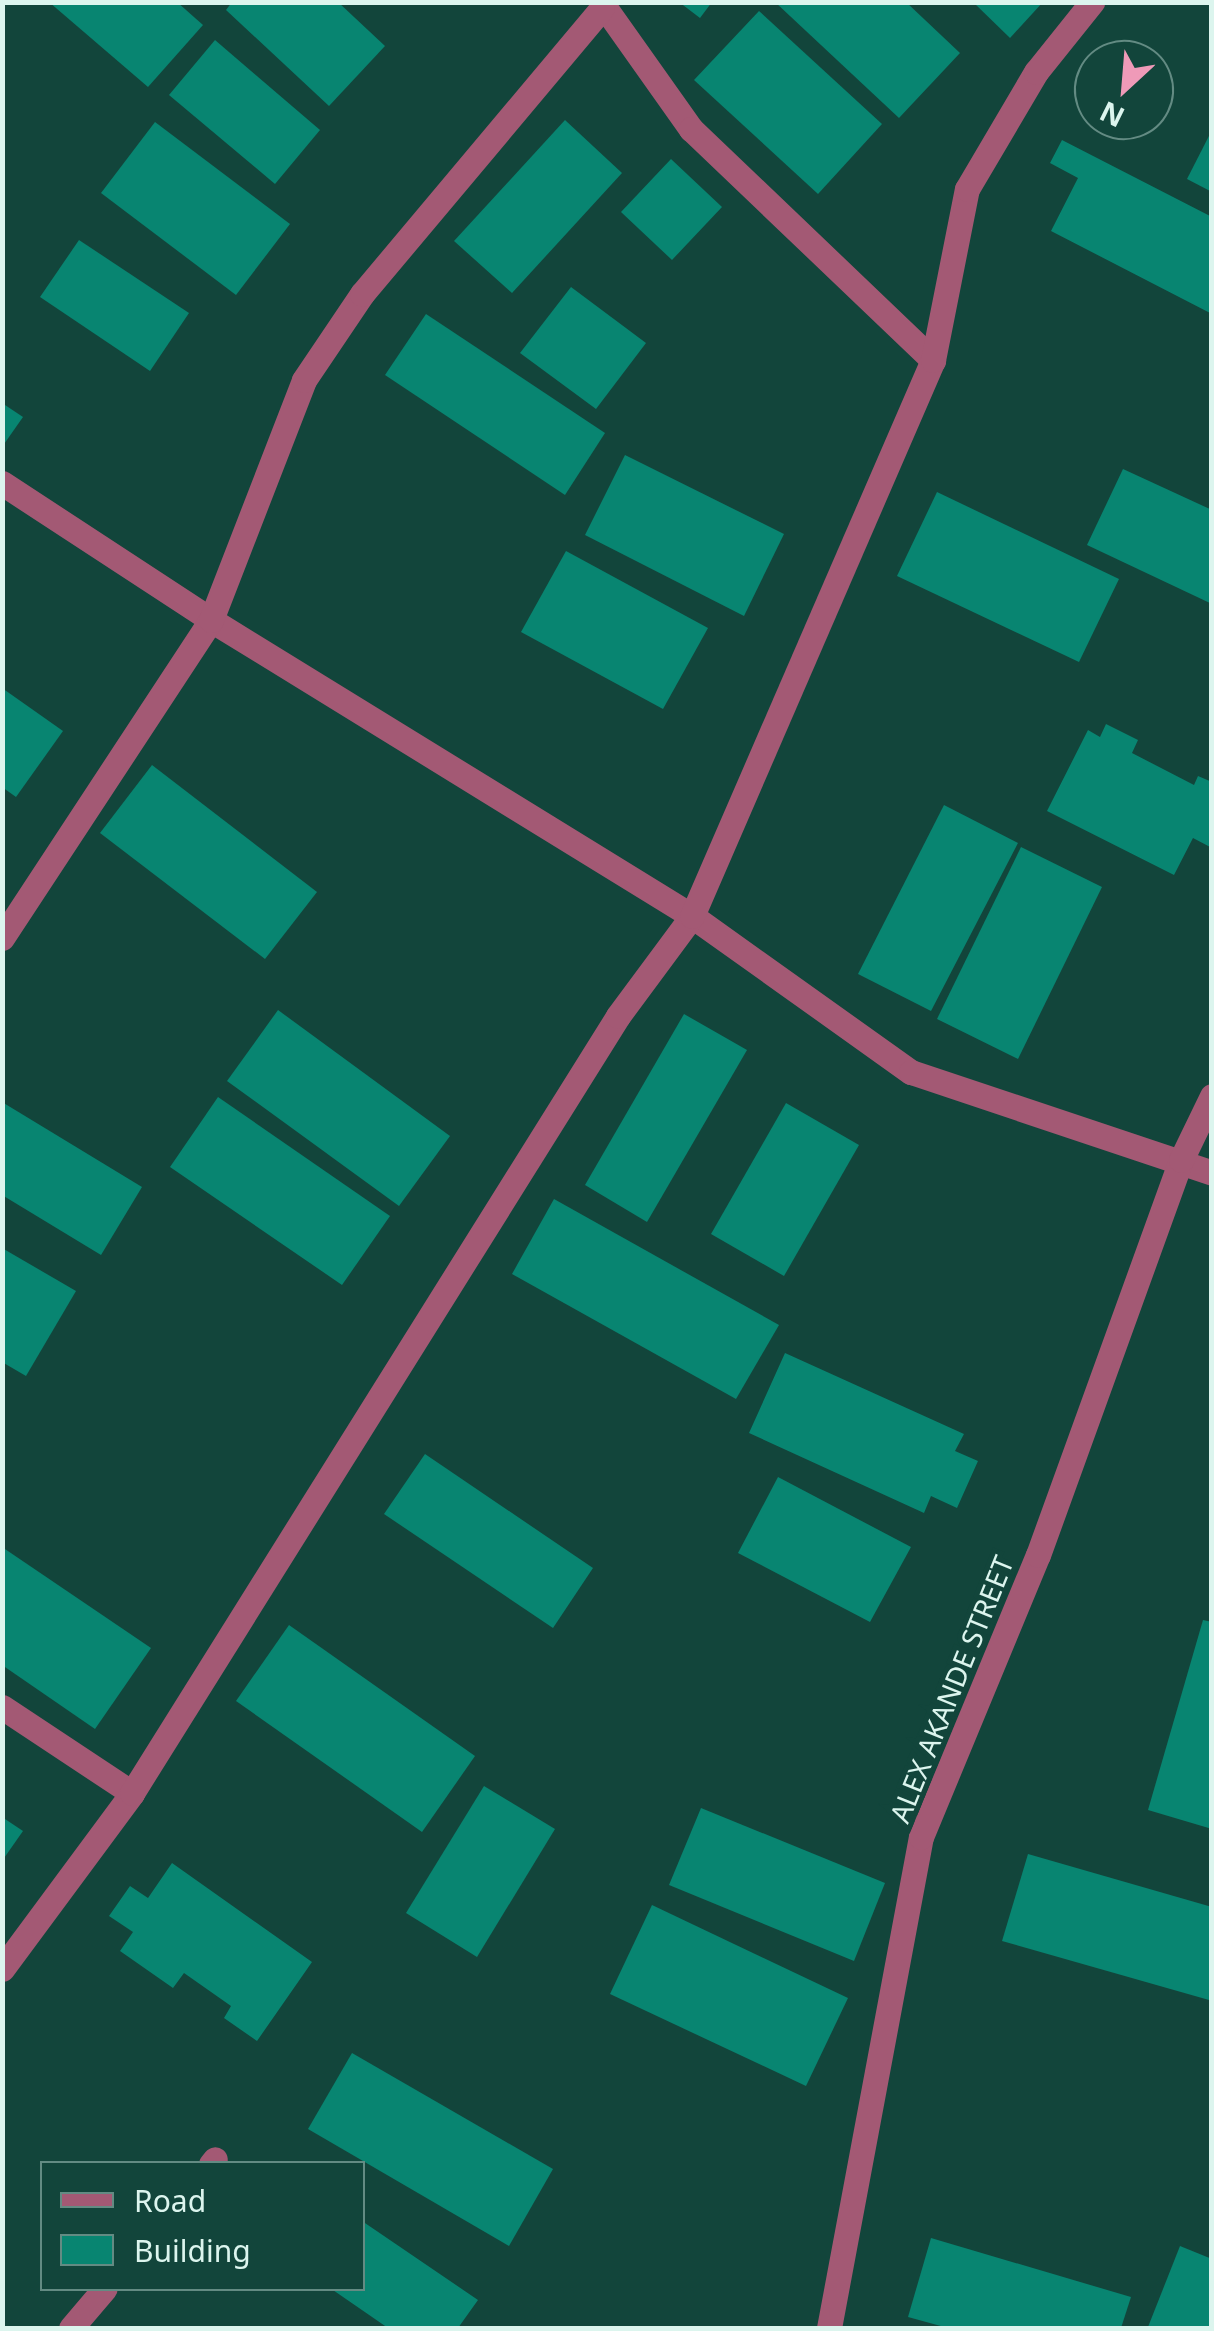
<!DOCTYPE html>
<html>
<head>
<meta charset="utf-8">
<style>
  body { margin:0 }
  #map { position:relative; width:1214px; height:2331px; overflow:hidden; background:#12453b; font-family:"Noto Sans",sans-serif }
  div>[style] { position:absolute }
  .building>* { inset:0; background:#088571 }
  .minor>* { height:25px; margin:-12.5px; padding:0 12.5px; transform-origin:12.5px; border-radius:12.5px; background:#a35974 }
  span { translate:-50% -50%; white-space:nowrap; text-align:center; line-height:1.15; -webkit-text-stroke:10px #12453b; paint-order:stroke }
  .street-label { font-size:28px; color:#dcf5ee }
  .frame { position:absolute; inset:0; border:5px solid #dcf5ee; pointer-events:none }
  .legend { position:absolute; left:40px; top:2161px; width:325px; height:130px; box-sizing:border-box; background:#12453b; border:2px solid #638b83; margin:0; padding:12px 18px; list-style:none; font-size:30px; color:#dcf5ee }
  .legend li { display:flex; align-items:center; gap:20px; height:50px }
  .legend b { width:50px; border:2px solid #638b83 }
  .north { position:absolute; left:1074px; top:40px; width:100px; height:100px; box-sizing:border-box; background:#12453b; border:2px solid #638b83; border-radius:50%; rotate:206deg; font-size:28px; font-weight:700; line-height:40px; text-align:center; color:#dcf5ee }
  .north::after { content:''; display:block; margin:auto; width:35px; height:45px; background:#ef9ab8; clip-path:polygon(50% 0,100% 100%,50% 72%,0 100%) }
</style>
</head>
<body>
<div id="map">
  <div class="building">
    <div style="clip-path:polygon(49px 2px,177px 2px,203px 25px,148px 87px)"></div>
    <div style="clip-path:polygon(232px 2px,338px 2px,385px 46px,329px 106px,226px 10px)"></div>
    <div style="clip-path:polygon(679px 2px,712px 2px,700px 18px)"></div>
    <div style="clip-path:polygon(775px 2px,906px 2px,960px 53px,899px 118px)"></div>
    <div style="clip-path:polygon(973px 2px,1043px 2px,1010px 38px)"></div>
    <div style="clip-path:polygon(759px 11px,882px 124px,818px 194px,694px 80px)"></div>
    <div style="clip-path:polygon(215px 40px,320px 130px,275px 184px,169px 95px)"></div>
    <div style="clip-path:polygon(565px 120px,622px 173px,512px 293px,454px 241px)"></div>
    <div style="clip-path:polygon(155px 122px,290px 224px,236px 295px,101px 193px)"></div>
    <div style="clip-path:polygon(1212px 130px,1212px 192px,1187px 179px)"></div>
    <div style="clip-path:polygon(1062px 140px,1212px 217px,1212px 314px,1051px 231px,1078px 178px,1050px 163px)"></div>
    <div style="clip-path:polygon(671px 159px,722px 207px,672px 260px,621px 212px)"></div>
    <div style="clip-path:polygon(79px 240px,189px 313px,150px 371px,40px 297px)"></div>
    <div style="clip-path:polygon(571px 287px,646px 343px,596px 409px,520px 353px)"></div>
    <div style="clip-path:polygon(426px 314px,605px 433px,565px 495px,385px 375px)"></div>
    <div style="clip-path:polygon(2px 403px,23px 417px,2px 447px)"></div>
    <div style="clip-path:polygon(625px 455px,784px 534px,744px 616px,585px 535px)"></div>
    <div style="clip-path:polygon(1123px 469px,1212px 510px,1212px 604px,1087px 545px)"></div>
    <div style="clip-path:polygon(937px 492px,1119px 579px,1079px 662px,897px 576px)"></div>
    <div style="clip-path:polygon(566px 551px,708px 628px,663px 709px,521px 632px)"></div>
    <div style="clip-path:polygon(2px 688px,63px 731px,16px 797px,2px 787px)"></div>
    <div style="clip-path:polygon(1106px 724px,1138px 740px,1132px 753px,1194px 785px,1198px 776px,1212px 782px,1212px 848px,1193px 838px,1174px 875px,1047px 811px,1088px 730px,1100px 737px)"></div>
    <div style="clip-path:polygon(152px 765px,317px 892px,265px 959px,100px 833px)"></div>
    <div style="clip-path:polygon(944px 805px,1018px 843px,931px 1011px,858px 974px)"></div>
    <div style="clip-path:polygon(1021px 847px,1102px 887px,1018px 1059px,937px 1019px)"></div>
    <div style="clip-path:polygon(278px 1010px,450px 1136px,399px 1206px,227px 1081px)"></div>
    <div style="clip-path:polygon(684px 1014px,747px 1050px,647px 1222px,585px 1185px)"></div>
    <div style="clip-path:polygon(218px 1097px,390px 1216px,342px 1285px,170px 1167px)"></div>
    <div style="clip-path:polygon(2px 1102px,142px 1187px,101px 1255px,2px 1195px)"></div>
    <div style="clip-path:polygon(786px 1103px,859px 1145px,784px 1276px,711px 1234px)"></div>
    <div style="clip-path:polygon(554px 1199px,779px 1325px,736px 1399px,512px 1274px)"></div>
    <div style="clip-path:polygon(2px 1248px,76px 1291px,26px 1376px,2px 1362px)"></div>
    <div style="clip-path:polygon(785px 1353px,964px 1434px,955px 1451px,978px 1461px,957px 1508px,931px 1496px,924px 1513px,749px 1433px)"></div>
    <div style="clip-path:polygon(425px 1454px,593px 1568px,553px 1628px,384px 1514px)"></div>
    <div style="clip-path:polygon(778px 1477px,911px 1547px,870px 1622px,738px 1553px)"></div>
    <div style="clip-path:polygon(2px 1547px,151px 1648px,95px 1729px,2px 1665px)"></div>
    <div style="clip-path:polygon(1203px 1620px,1212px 1622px,1212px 1829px,1148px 1810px)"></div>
    <div style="clip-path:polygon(289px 1625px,475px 1756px,422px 1832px,236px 1701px)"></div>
    <div style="clip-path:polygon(484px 1786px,555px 1829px,477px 1957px,406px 1913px)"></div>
    <div style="clip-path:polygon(701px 1808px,885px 1883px,854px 1961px,669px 1885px)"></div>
    <div style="clip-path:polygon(2px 1817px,23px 1831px,2px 1861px)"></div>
    <div style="clip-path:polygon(1028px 1854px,1212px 1907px,1209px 2000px,1002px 1941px)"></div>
    <div style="clip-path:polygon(172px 1863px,312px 1962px,257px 2041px,224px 2018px,231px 2006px,184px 1973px,173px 1988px,120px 1951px,133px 1932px,109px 1916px,130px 1886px,148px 1898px)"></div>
    <div style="clip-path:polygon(652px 1905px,848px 1998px,806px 2086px,610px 1994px)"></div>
    <div style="clip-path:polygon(352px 2053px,553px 2169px,509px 2246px,308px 2129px)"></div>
    <div style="clip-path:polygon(362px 2221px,478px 2300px,458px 2328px,388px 2328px,330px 2288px,362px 2288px)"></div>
    <div style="clip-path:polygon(931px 2238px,1131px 2297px,1121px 2328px,948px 2328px,908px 2317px)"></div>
    <div style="clip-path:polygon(1180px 2246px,1212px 2259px,1212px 2328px,1148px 2327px)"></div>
  </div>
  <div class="minor">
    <div style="left:601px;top:2px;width:156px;rotate:54.7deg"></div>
    <div style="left:691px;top:129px;width:335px;rotate:43.7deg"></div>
    <div style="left:2px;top:483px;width:250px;rotate:33.2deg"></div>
    <div style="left:211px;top:620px;width:565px;rotate:31.61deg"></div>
    <div style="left:692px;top:916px;width:269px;rotate:35.5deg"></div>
    <div style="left:911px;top:1072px;width:317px;rotate:18.5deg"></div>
    <div style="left:2px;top:938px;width:381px;rotate:-56.7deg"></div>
    <div style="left:211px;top:620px;width:257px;rotate:-68.8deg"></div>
    <div style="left:304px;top:380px;width:104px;rotate:-56deg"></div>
    <div style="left:362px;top:294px;width:373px;rotate:-50deg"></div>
    <div style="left:2px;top:1707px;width:156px;rotate:33.5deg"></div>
    <div style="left:2px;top:1969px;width:219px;rotate:-53.5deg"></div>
    <div style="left:132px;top:1793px;width:916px;rotate:-57.97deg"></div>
    <div style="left:618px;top:1016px;width:124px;rotate:-53.5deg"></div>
    <div style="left:692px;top:916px;width:606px;rotate:-66.57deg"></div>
    <div style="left:933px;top:360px;width:174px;rotate:-78.8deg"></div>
    <div style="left:967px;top:189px;width:136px;rotate:-59.5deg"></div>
    <div style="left:1036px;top:72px;width:90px;rotate:-51.3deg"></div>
    <div style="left:211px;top:2164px;width:6px;rotate:-51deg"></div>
    <div style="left:71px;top:2328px;width:52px;rotate:-49.6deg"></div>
    <div style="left:829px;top:2328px;width:500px;rotate:-79.4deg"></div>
    <div style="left:921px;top:1837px;width:305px;rotate:-67.5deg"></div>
    <div style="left:1038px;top:1555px;width:420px;rotate:-70.1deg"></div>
    <div style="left:1181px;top:1160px;width:71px;rotate:-64.2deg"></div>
  </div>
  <div class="street-label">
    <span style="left:951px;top:1689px;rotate:-68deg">ALEX AKANDE STREET</span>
  </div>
  <div class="frame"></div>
  <ul class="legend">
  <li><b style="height:12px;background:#a35974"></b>Road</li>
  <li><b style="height:28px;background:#088571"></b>Building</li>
  </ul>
  <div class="north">N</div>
</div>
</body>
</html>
